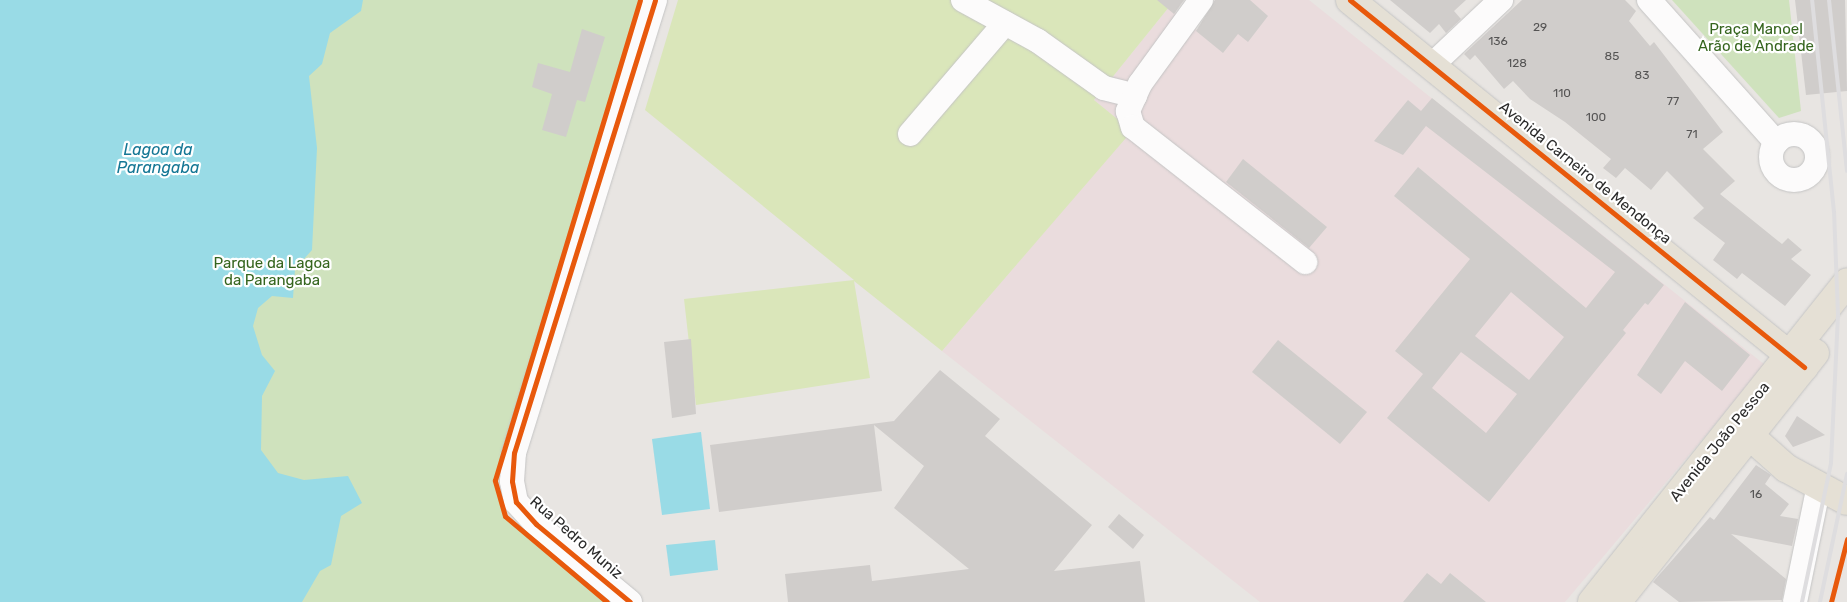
<!DOCTYPE html>
<html>
<head>
<meta charset="utf-8">
<style>
  body { margin:0 }
  #map { position:relative; width:1847px; height:602px; overflow:hidden; background:#e8e5e2; font-family:Rubik,sans-serif }
  div>[style] { position:absolute }
  .medical>* { inset:0; background:#eadcdd }
  .green>* { inset:0; background:#cfe2bd }
  .pitch>* { inset:0; background:#dae6ba }
  .water>* { inset:0; background:#99dbe6 }
  .building>* { inset:0; background:#d0cdcb }
  .roads { filter:drop-shadow(0 0 1px #c4c4c4) drop-shadow(0 0 1px #c4c4c4) }
  .minor>* { height:24px; margin:-12px; padding:0 12px; transform-origin:12px; border-radius:12px; background:#fcfbfb }
  .minor>.ring { margin:-12px; padding:0; box-sizing:content-box; background:none; border:24px solid #fcfbfb; border-radius:50% }
  .major>* { height:28px; margin:-14px; padding:0 14px; transform-origin:14px; border-radius:14px; background:#e5e0d5 }
  .rail>* { height:4px; margin:-2px; padding:0 2px; transform-origin:2px; border-radius:2px; background:#dedddf }
  .cycleway>* { height:5px; margin:-2.5px; padding:0 2.5px; transform-origin:2.5px; border-radius:2.5px; background:#e8590c }
  span { translate:-50% -50%; white-space:nowrap; text-align:center; line-height:1.15; -webkit-text-stroke:4.5px #fff; paint-order:stroke }
  .number-label { font-size:12px; color:#555454 }
  .number-label span { -webkit-text-stroke-width:0 }
  .park-label { font-size:15px; color:#35651e }
  .street-label { font-size:15px; color:#2b2b2b }
  .water-label { font-size:16px; color:#157795; font-style:italic }
</style>
</head>
<body>
<div id="map">
  <div class="medical">
    <div style="clip-path:polygon(1239px 0,1309px 0,1765px 365px,1565px 602px,1260px 602px,942px 351px,1131px 131px,1094px 100px,1169px 7px,1207px 38px)"></div>
  </div>
  <div class="green">
    <div style="clip-path:polygon(0 0,640px 0,495px 480px,505px 516px,607px 602px,0 602px)"></div>
    <div style="clip-path:polygon(1672px 0,1789px 0,1801px 111px,1779px 118px)"></div>
  </div>
  <div class="pitch">
    <div style="clip-path:polygon(678px 0,1160px 0,1169px 7px,1094px 100px,1132px 131px,942px 351px,854px 281px,870px 378px,696px 405px,684px 299px,854px 280px,645px 110px)"></div>
  </div>
  <div class="water">
    <div style="clip-path:polygon(0 0,363px 0,361px 11px,330px 33px,322px 64px,309px 76px,317px 148px,312px 250px,295px 269px,293px 298px,272px 296px,258px 308px,253px 326px,262px 355px,275px 371px,262px 396px,261px 450px,278px 473px,304px 480px,348px 476px,362px 503px,341px 516px,331px 565px,320px 571px,302px 602px,0 602px)"></div>
    <div style="clip-path:polygon(701px 432px,710px 509px,662px 515px,652px 439px)"></div>
    <div style="clip-path:polygon(715px 540px,718px 570px,670px 576px,666px 545px)"></div>
  </div>
  <div class="building">
    <div style="clip-path:polygon(1157px 0,1184px 0,1174px 14px)"></div>
    <div style="clip-path:polygon(1215px 0,1250px 0,1268px 16px,1248px 42px,1238px 34px,1223px 53px,1196px 31px)"></div>
    <div style="clip-path:polygon(1390px 0,1466px 0,1454px 11px,1461px 19px,1446px 33px,1439px 24px,1430px 33px)"></div>
    <div style="clip-path:polygon(1522px 0,1625px 0,1636px 11px,1629px 21px,1650px 46px,1654px 42px,1723px 132px,1703px 149px,1735px 181px,1720px 194px,1782px 244px,1788px 238px,1802px 250px,1791px 259px,1811px 275px,1785px 306px,1742px 273px,1737px 279px,1713px 260px,1725px 243px,1693px 218px,1704px 208px,1667px 171px,1651px 190px,1625px 168px,1616px 178px,1603px 168px,1611px 159px,1565px 122px,1530px 99px,1513px 81px,1504px 89px,1475px 55px,1470px 60px,1464px 54px)"></div>
    <div style="clip-path:polygon(1795px 0,1845px 0,1847px 91px,1806px 95px)"></div>
    <div style="clip-path:polygon(582px 29px,605px 37px,585px 102px,577px 100px,566px 137px,542px 130px,552px 94px,532px 87px,538px 63px,570px 72px)"></div>
    <div style="clip-path:polygon(evenodd,1432px 98px,1664px 285px,1648px 305px,1645px 303px,1623px 330px,1626px 333px,1489px 502px,1387px 418px,1423px 374px,1395px 351px,1470px 259px,1394px 196px,1418px 167px,1586px 308px,1615px 272px,1426px 126px,1403px 155px,1374px 141px,1408px 100px,1421px 111px,1432px 98px,1511px 292px,1564px 337px,1529px 380px,1475px 336px,1511px 292px,1432px 98px,1461px 352px,1517px 394px,1486px 433px,1432px 388px,1461px 352px)"></div>
    <div style="clip-path:polygon(1243px 159px,1327px 227px,1309px 248px,1226px 182px)"></div>
    <div style="clip-path:polygon(1685px 302px,1750px 355px,1722px 391px,1685px 361px,1661px 394px,1637px 375px)"></div>
    <div style="clip-path:polygon(691px 339px,696px 414px,672px 418px,664px 342px)"></div>
    <div style="clip-path:polygon(1278px 340px,1367px 412px,1340px 444px,1252px 372px)"></div>
    <div style="clip-path:polygon(940px 370px,1000px 419px,985px 436px,1092px 525px,1054px 571px,1140px 561px,1145px 602px,788px 602px,785px 574px,870px 565px,872px 581px,969px 569px,894px 508px,924px 466px,874px 425px,882px 491px,719px 512px,710px 445px,894px 421px)"></div>
    <div style="clip-path:polygon(1797px 416px,1825px 435px,1793px 447px,1785px 436px)"></div>
    <div style="clip-path:polygon(1756px 465px,1771px 475px,1765px 484px,1789px 504px,1780px 516px,1798px 519px,1792px 546px,1731px 534px,1786px 579px,1782px 600px,1679px 602px,1653px 582px,1710px 517px,1714px 520px)"></div>
    <div style="clip-path:polygon(1119px 514px,1144px 535px,1133px 549px,1108px 527px)"></div>
    <div style="clip-path:polygon(1427px 573px,1441px 584px,1450px 573px,1486px 602px,1403px 602px)"></div>
  </div>
  <div class="roads">
    <div class="minor">
      <div style="left:963px;top:0;width:85px;rotate:28.7deg"></div>
      <div style="left:1038px;top:41px;width:81px;rotate:35.5deg"></div>
      <div style="left:1104px;top:88px;width:32px;rotate:14deg"></div>
      <div style="left:1201px;top:0;width:104px;rotate:126deg"></div>
      <div style="left:1140px;top:84px;width:30px;rotate:114deg"></div>
      <div style="left:1128px;top:111px;width:17px;rotate:73deg"></div>
      <div style="left:1133px;top:127px;width:219px;rotate:38.1deg"></div>
      <div style="left:1649px;top:0;width:191px;rotate:48.2deg"></div>
      <div style="left:1432px;top:65px;width:95px;rotate:-43.3deg"></div>
      <div style="left:910px;top:134px;width:146px;rotate:-49.4deg"></div>
      <div class="ring" style="left:1771px;top:134px;width:22px;height:22px"></div>
      <div style="left:630px;top:602px;width:122px;rotate:-140.3deg"></div>
      <div style="left:536px;top:524px;width:30px;rotate:-132deg"></div>
      <div style="left:516px;top:502px;width:21px;rotate:-101deg"></div>
      <div style="left:512px;top:481px;width:28px;rotate:-86deg"></div>
      <div style="left:514px;top:453px;width:474px;rotate:-72.7deg"></div>
      <div style="left:1795px;top:602px;width:119px;rotate:-78.4deg"></div>
    </div>
    <div class="major">
      <div style="left:1350px;top:0;width:584px;rotate:38.95deg"></div>
      <div style="left:1742px;top:421px;width:18px;rotate:61deg"></div>
      <div style="left:1751px;top:437px;width:47px;rotate:41.5deg"></div>
      <div style="left:1786px;top:468px;width:69px;rotate:28.4deg"></div>
      <div style="left:1592px;top:602px;width:409px;rotate:-51.4deg"></div>
      <div style="left:1617px;top:602px;width:318px;rotate:-51.5deg"></div>
    </div>
  </div>
  <div class="rail">
    <div style="left:1829px;top:0;width:172px;rotate:84deg"></div>
    <div style="left:1802px;top:602px;width:142px;rotate:-78.2deg"></div>
    <div style="left:1831px;top:463px;width:148px;rotate:-87.3deg"></div>
    <div style="left:1838px;top:315px;width:103px;rotate:-92.2deg"></div>
    <div style="left:1834px;top:212px;width:213px;rotate:-95.9deg"></div>
    <div style="left:1820px;top:602px;width:131px;rotate:-78.1deg"></div>
  </div>
  <div class="cycleway">
    <div style="left:1350px;top:0;width:584px;rotate:38.95deg"></div>
    <div style="left:607px;top:602px;width:133px;rotate:-139.9deg"></div>
    <div style="left:505px;top:516px;width:37px;rotate:-106deg"></div>
    <div style="left:495px;top:480px;width:501px;rotate:-73.19deg"></div>
    <div style="left:630px;top:602px;width:122px;rotate:-140.3deg"></div>
    <div style="left:536px;top:524px;width:30px;rotate:-132deg"></div>
    <div style="left:516px;top:502px;width:21px;rotate:-101deg"></div>
    <div style="left:512px;top:481px;width:28px;rotate:-86deg"></div>
    <div style="left:514px;top:453px;width:474px;rotate:-72.7deg"></div>
    <div style="left:1831px;top:602px;width:65px;rotate:-75.7deg"></div>
  </div>
  <div class="number-label">
    <span style="left:1540px;top:28px">29</span>
    <span style="left:1498px;top:42px">136</span>
    <span style="left:1612px;top:57px">85</span>
    <span style="left:1517px;top:64px">128</span>
    <span style="left:1642px;top:76px">83</span>
    <span style="left:1562px;top:94px">110</span>
    <span style="left:1673px;top:102px">77</span>
    <span style="left:1596px;top:118px">100</span>
    <span style="left:1692px;top:135px">71</span>
    <span style="left:1756px;top:495px">16</span>
  </div>
  <div class="park-label">
    <span style="left:1756px;top:38px">Praça Manoel<br>Arão de Andrade</span>
    <span style="left:272px;top:272px">Parque da Lagoa<br>da Parangaba</span>
  </div>
  <div class="street-label">
    <span style="left:1585px;top:173px;rotate:39deg">Avenida Carneiro de Mendonça</span>
    <span style="left:1720px;top:442px;rotate:-51deg">Avenida João Pessoa</span>
    <span style="left:576px;top:538px;rotate:41deg">Rua Pedro Muniz</span>
  </div>
  <div class="water-label">
    <span style="left:158px;top:159px">Lagoa da<br>Parangaba</span>
  </div>
</div>
</body>
</html>
